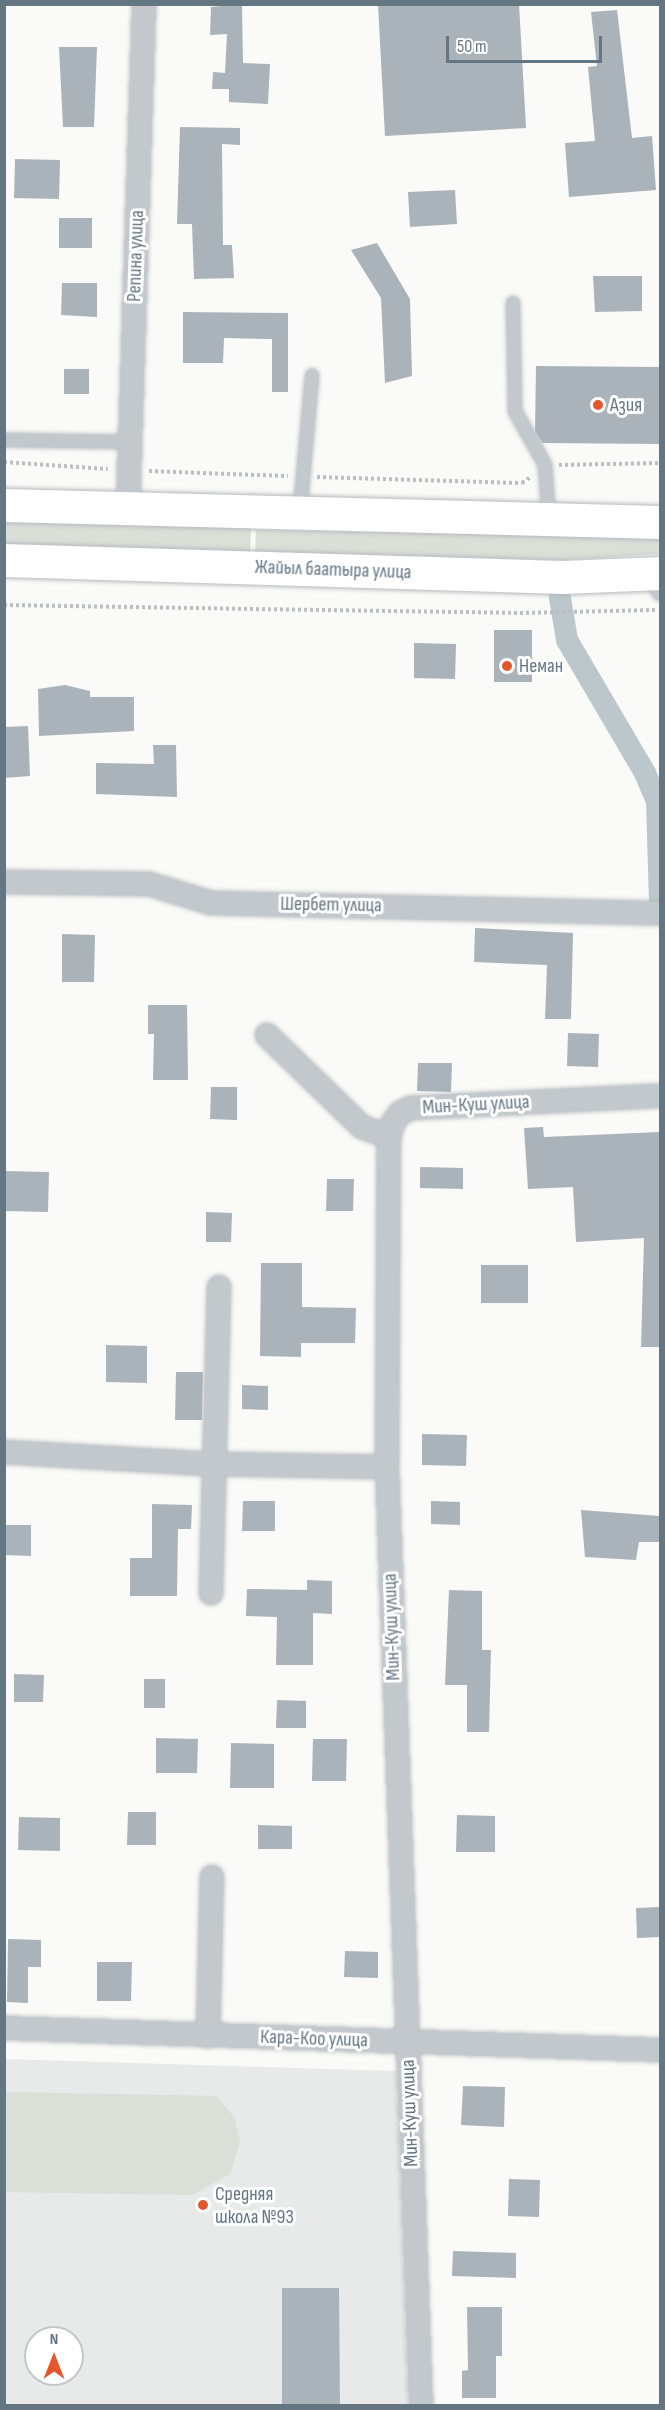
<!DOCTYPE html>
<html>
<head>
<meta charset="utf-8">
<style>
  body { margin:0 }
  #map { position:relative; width:665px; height:2410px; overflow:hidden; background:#fafaf8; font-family:"Sofia Sans Condensed",sans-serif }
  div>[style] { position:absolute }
  .built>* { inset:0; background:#e8e9e9 }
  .green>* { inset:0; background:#dadfd7 }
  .canal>* { height:22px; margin:-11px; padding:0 11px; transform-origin:11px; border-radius:11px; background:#bbc7cb }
  .building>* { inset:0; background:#aab3b9 }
  .path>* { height:4px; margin-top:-2px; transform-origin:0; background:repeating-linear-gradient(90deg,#bbbfc2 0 3px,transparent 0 6px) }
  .roads { filter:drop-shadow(0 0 2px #b5babe) drop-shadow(0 0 2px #b5babe) }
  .service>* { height:12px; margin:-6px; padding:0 6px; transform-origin:6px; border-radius:6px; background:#c3c8cc }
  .minor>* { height:22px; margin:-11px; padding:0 11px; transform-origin:11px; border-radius:11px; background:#c3c8cc }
  .primary>* { height:33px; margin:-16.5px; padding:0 16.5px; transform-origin:16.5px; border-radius:16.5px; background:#fff }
  .dots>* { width:16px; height:16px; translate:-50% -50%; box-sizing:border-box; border:3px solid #fff; border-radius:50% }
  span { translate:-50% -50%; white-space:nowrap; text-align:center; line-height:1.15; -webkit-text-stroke:6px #fff; paint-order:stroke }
  .street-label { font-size:20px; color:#657683 }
  .poi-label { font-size:20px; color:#657683 }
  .left { translate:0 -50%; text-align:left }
  .frame { position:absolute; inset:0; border:6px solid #657683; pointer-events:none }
  .north { position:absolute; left:24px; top:2326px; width:60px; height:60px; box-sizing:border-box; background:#fff; border:2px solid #c1c8cd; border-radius:50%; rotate:0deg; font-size:16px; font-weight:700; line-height:24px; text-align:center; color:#657683 }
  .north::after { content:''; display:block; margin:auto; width:21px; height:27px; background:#e4572e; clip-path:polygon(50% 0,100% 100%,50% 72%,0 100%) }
  .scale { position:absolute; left:446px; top:36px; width:156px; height:27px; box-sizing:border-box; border:3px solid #657683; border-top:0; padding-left:8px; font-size:18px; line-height:21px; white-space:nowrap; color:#657683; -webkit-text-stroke:4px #fff; paint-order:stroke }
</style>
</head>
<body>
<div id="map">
  <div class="built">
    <div style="clip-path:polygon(evenodd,5px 2059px,396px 2071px,408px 2405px,5px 2406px,5px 2059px,36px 2338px,72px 2338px,72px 2374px,36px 2374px,36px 2338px)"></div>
  </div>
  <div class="green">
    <div style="clip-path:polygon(5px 521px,251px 528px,250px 553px,5px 547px)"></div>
    <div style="clip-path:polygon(256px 530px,660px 537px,660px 554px,563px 560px,255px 554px)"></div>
    <div style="clip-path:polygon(5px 2092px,216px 2096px,235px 2118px,240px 2142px,230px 2174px,192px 2195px,5px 2192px)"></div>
  </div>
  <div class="canal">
    <div style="left:560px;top:598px;width:43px;rotate:80.5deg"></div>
    <div style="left:567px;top:640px;width:154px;rotate:59.6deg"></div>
    <div style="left:645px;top:773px;width:30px;rotate:67deg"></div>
    <div style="left:657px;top:801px;width:100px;rotate:88.3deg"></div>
  </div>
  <div class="building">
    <div style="clip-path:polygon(242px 4px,243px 63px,270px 64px,268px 104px,229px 102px,229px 89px,212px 89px,213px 72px,225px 73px,227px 34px,210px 35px,211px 7px)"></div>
    <div style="clip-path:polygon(378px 4px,519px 4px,526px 128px,385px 136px)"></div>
    <div style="clip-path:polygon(617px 10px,632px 138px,652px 136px,656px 190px,569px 197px,565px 143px,595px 141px,588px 67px,597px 66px,591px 12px)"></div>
    <div style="clip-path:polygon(59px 47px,97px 47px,94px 127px,63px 127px)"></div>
    <div style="clip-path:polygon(180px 127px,240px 128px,240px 145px,222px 144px,223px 245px,232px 245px,234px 278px,194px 279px,192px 224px,177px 224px)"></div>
    <div style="clip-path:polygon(15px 159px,60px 160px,59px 199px,14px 198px)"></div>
    <div style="clip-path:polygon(455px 190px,457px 224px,410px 227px,408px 192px)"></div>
    <div style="clip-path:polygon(59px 218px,92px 218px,92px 248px,59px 248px)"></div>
    <div style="clip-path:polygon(377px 243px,410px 299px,412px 376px,385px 383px,381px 298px,351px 250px)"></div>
    <div style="clip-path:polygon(593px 276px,642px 276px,642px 311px,595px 312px)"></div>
    <div style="clip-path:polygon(62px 283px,97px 283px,97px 317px,61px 315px)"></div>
    <div style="clip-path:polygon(183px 312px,288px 313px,288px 392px,272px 392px,272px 339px,224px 338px,223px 363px,183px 363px)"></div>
    <div style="clip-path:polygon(536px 366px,660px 367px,660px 444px,542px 443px,535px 431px)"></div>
    <div style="clip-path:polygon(64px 369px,89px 369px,89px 394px,64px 394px)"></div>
    <div style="clip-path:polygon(494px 630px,532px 630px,532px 682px,494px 682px)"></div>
    <div style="clip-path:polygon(414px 643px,456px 644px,455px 679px,414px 678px)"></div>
    <div style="clip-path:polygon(65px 685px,90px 691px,90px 697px,134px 697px,134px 731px,39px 736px,38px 689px)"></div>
    <div style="clip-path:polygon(28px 726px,30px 776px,4px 778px,4px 727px)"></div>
    <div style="clip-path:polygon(153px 745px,176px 745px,177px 797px,96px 794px,96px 763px,154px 764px)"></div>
    <div style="clip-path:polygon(475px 928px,573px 933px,571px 1019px,545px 1019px,547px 965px,474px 962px)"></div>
    <div style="clip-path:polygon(62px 934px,95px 935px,94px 982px,62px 982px)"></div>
    <div style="clip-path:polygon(148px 1005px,187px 1005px,188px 1080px,153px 1080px,154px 1034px,148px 1034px)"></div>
    <div style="clip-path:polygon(568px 1033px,599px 1034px,598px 1067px,567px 1066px)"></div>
    <div style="clip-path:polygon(418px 1063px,452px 1063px,451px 1092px,417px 1091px)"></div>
    <div style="clip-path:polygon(211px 1087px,237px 1087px,237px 1120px,210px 1119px)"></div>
    <div style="clip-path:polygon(543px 1127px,544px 1137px,660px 1132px,660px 1347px,641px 1347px,644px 1238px,576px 1242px,573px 1187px,528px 1189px,524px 1128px)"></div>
    <div style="clip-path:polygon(420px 1167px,463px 1168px,463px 1189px,420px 1188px)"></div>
    <div style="clip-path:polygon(4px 1171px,49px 1172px,48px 1212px,4px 1211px)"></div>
    <div style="clip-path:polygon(327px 1179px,354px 1179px,353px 1211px,326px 1211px)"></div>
    <div style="clip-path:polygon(206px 1212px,232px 1213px,231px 1242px,206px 1242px)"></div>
    <div style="clip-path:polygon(261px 1263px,302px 1263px,302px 1307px,356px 1308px,355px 1343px,301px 1343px,301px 1357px,260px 1356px)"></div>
    <div style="clip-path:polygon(481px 1265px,528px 1265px,528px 1303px,481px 1303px)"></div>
    <div style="clip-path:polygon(106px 1345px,147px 1346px,147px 1383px,106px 1382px)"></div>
    <div style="clip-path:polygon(176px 1372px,203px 1372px,202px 1420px,175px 1420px)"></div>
    <div style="clip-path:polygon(242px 1385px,268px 1386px,268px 1410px,242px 1409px)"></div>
    <div style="clip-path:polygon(422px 1434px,467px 1435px,466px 1466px,422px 1465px)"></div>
    <div style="clip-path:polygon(243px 1501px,275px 1501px,275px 1531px,242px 1531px)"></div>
    <div style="clip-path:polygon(431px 1501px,460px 1502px,460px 1525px,431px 1524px)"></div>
    <div style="clip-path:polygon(152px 1504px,192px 1505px,191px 1529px,178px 1529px,177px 1596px,130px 1596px,130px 1558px,152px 1558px)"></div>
    <div style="clip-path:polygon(581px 1510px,660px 1516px,660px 1542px,639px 1542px,636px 1560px,585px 1557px)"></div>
    <div style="clip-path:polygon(4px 1525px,31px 1525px,31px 1556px,4px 1555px)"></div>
    <div style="clip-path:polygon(307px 1580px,332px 1581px,332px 1614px,313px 1613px,313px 1665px,276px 1665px,277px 1617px,246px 1616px,247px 1589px,307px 1590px)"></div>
    <div style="clip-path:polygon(449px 1590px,482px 1591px,482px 1650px,491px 1650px,489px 1732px,467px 1732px,467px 1685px,445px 1685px)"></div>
    <div style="clip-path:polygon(14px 1674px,44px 1675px,43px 1702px,14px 1702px)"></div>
    <div style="clip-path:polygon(144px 1679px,165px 1679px,165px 1708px,144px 1708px)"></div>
    <div style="clip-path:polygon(277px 1700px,306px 1701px,306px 1728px,276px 1728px)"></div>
    <div style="clip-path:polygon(156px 1738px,198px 1739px,197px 1773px,156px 1773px)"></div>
    <div style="clip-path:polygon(313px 1739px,347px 1739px,346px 1781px,312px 1781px)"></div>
    <div style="clip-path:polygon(231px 1743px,274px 1744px,274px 1788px,230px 1788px)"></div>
    <div style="clip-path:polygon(128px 1812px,156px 1812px,156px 1845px,127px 1845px)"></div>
    <div style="clip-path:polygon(457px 1815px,495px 1816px,495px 1852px,456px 1852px)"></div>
    <div style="clip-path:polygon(19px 1817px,60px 1818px,60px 1851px,18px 1850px)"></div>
    <div style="clip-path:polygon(258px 1825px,292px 1826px,292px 1849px,258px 1849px)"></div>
    <div style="clip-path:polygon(660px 1907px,660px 1937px,637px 1938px,636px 1908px)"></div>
    <div style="clip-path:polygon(8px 1939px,41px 1940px,41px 1967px,28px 1967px,28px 2003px,7px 2002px)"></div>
    <div style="clip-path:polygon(345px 1951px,378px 1952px,378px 1978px,344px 1977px)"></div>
    <div style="clip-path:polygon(97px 1962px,132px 1962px,131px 2001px,97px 2001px)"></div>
    <div style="clip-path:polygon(463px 2086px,505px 2087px,504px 2127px,461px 2125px)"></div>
    <div style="clip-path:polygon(509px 2179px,540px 2180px,539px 2217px,508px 2216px)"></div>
    <div style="clip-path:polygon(453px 2251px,516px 2253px,516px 2278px,452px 2276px)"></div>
    <div style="clip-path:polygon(282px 2288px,339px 2288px,340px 2406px,282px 2406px)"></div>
    <div style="clip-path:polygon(467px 2307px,502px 2307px,502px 2356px,496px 2356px,496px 2398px,462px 2398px,462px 2371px,468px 2370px)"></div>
  </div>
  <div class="path">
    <div style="left:4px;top:462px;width:104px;rotate:3.9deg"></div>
    <div style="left:559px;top:465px;width:101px;rotate:-1.1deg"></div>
    <div style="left:149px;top:471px;width:139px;rotate:2.1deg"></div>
    <div style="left:317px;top:477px;width:205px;rotate:1.7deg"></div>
    <div style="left:522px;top:483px;width:12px;rotate:-35deg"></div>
    <div style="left:4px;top:605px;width:516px;rotate:0.89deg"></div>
    <div style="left:520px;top:613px;width:135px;rotate:-1.3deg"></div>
  </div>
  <div class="roads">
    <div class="service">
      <div style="left:513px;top:303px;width:108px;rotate:88.9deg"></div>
      <div style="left:515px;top:411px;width:62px;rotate:60.9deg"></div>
      <div style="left:545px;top:465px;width:53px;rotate:85.7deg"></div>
      <div style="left:4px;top:440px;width:126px;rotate:0.9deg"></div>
      <div style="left:300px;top:511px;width:136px;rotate:-84.9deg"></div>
      <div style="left:648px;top:578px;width:20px;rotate:53deg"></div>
    </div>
    <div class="minor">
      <div style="left:128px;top:508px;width:504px;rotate:-88.18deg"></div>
      <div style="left:4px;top:882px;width:145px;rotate:0.8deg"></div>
      <div style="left:149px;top:884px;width:65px;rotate:17deg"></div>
      <div style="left:211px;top:903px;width:449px;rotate:1.3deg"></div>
      <div style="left:267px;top:1035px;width:132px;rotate:44.1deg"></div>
      <div style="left:362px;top:1127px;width:29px;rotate:20deg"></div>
      <div style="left:4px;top:1452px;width:211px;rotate:3.3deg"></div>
      <div style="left:215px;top:1464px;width:172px;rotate:1deg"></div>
      <div style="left:211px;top:1593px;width:306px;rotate:-88.5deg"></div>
      <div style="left:4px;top:2028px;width:656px;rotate:1.92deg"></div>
      <div style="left:208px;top:2036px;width:159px;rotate:-88.6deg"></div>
      <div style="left:421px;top:2406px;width:940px;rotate:-92.07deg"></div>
      <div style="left:387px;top:1467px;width:330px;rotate:-89.7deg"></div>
      <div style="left:389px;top:1137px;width:15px;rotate:-74deg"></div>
      <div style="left:393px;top:1123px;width:12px;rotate:-55deg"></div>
      <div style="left:400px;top:1113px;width:12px;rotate:-24deg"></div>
      <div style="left:411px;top:1108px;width:249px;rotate:-2.8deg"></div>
    </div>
    <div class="primary">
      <div style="left:4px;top:505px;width:656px;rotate:1.48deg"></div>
      <div style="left:4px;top:560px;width:559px;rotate:1.74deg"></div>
      <div style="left:563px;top:577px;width:97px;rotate:-2.4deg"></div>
    </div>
  </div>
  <div class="dots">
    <div style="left:598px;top:405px;background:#e4572e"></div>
    <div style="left:507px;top:666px;background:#e4572e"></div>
    <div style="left:203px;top:2205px;background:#e4572e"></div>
  </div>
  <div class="street-label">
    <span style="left:136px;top:256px;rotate:-88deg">Репина улица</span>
    <span style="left:333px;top:570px;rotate:2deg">Жайыл баатыра улица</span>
    <span style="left:331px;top:905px;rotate:1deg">Шербет улица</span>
    <span style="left:476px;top:1105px;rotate:-3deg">Мин-Куш улица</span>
    <span style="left:392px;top:1627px;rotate:-92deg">Мин-Куш улица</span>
    <span style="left:314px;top:2039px;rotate:2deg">Кара-Коо улица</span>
    <span style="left:410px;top:2113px;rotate:-92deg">Мин-Куш улица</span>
  </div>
  <div class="poi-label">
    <span class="left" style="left:610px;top:405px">Азия</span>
    <span class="left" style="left:519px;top:666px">Неман</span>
    <span class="left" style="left:215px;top:2206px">Средняя<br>школа №93</span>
  </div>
  <div class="frame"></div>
  <div class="north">N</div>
  <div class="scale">50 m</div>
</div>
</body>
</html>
